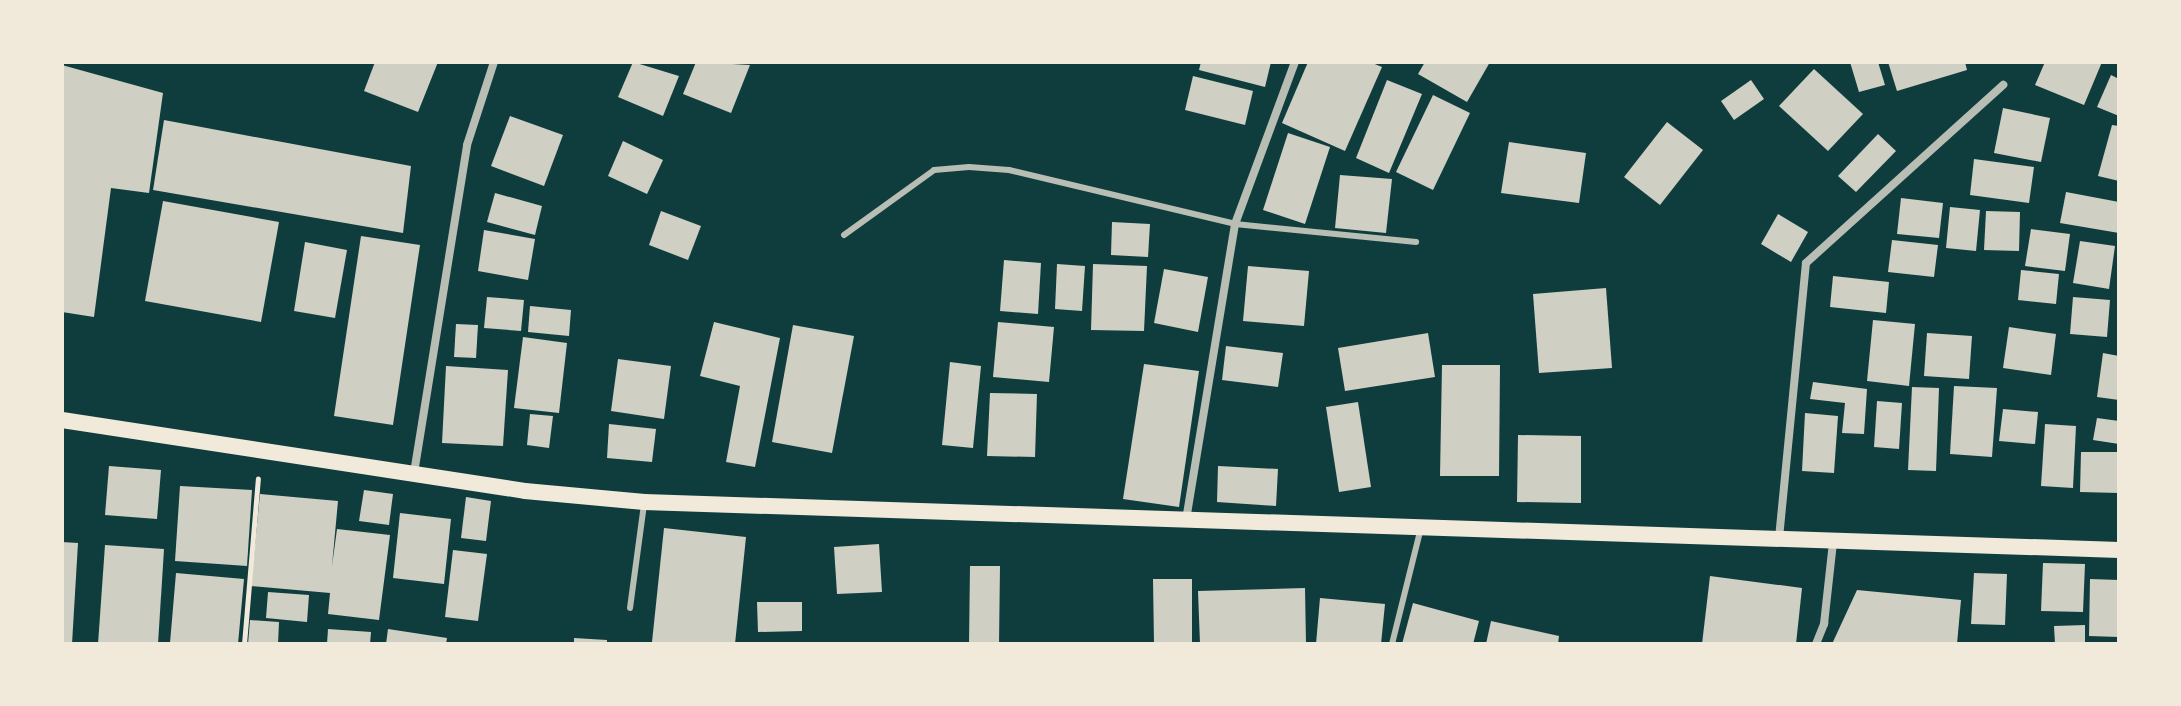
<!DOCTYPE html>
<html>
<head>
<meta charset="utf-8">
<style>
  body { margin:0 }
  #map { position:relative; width:2181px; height:706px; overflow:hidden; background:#0f3d3e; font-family:Roboto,sans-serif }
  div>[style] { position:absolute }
  .building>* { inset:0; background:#cfcfc3 }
  .path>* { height:5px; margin:-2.5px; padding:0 2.5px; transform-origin:2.5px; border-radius:2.5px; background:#f1e9da }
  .service>* { height:6px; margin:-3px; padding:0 3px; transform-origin:3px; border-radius:3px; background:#b8beb3 }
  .minor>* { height:8px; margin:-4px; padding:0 4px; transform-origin:4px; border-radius:4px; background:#b8beb3 }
  .secondary>* { height:16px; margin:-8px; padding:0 8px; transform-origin:8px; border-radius:8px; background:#f1e9da }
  span { translate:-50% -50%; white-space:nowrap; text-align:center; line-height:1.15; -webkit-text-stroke:6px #f1e9da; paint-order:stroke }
  .frame { position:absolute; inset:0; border:64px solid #f1e9da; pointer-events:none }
</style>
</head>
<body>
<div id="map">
  <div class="building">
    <div style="clip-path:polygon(375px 62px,438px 62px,418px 112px,364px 91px)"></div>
    <div style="clip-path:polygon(633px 62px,679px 76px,663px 116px,618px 97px)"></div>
    <div style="clip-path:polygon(696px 62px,750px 65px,731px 113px,683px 94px)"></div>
    <div style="clip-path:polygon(1201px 62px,1271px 62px,1265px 87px,1199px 70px)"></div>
    <div style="clip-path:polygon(1308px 62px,1370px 62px,1382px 67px,1345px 151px,1282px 123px)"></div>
    <div style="clip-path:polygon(1425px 62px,1490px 62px,1467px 102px,1418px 74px)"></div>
    <div style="clip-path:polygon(1850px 62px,1878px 62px,1885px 85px,1859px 92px)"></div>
    <div style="clip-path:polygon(1888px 62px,1965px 62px,1967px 70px,1897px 91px)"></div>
    <div style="clip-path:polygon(2045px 62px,2102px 62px,2084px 105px,2035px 85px)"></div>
    <div style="clip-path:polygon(62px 65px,163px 93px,149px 193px,111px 188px,94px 317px,62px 312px)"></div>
    <div style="clip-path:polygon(1814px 69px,1863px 114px,1828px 151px,1779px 106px)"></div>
    <div style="clip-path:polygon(2111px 75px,2119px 79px,2119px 116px,2097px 107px)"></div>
    <div style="clip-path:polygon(1193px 76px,1253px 91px,1245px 125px,1185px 110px)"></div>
    <div style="clip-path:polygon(1387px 80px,1422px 94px,1389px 173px,1356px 158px)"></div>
    <div style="clip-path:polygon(1751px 80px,1764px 99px,1734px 120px,1721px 101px)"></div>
    <div style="clip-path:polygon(1433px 95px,1470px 113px,1433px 190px,1396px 172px)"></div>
    <div style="clip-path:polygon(2003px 108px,2050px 118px,2041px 162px,1994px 153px)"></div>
    <div style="clip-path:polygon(510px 116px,563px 135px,544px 186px,491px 166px)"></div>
    <div style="clip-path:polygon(164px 120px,411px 166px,403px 233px,153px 190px)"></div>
    <div style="clip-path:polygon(1667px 122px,1703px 150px,1660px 205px,1624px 177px)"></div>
    <div style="clip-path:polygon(2112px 125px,2119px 126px,2119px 181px,2098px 176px)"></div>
    <div style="clip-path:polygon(1288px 133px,1330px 147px,1305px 224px,1263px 210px)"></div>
    <div style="clip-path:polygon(1878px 134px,1896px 151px,1856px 192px,1838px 176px)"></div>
    <div style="clip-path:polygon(623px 141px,663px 160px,647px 194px,608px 176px)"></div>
    <div style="clip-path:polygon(1509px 142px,1586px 153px,1579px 203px,1501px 193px)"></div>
    <div style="clip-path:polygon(1974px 159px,2034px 167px,2029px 203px,1970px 195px)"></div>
    <div style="clip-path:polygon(1340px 175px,1392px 179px,1386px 233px,1335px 228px)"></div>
    <div style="clip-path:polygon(2066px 192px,2119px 202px,2119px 233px,2060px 223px)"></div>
    <div style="clip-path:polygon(495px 193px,542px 206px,535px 235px,487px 222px)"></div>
    <div style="clip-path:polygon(1901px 198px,1943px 203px,1939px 238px,1897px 234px)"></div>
    <div style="clip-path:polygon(163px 201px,279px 222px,261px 322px,145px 301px)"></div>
    <div style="clip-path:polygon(1950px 207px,1980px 210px,1976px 251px,1946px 248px)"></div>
    <div style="clip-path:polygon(661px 211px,701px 226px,688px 260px,649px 245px)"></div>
    <div style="clip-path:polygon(1986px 211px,2020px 212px,2019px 251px,1984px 250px)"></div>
    <div style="clip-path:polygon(1778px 214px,1808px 232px,1791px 262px,1761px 244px)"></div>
    <div style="clip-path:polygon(1112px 222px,1150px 224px,1148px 257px,1111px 255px)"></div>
    <div style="clip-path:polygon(2031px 229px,2070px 234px,2065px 271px,2025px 266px)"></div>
    <div style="clip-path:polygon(484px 230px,535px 239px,528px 280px,478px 271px)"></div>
    <div style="clip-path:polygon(361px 236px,420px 245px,393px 425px,334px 416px)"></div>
    <div style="clip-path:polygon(1892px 240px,1938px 245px,1934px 277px,1888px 272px)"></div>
    <div style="clip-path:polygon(2080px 241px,2115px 246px,2109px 289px,2073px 283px)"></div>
    <div style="clip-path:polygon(305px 242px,347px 250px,335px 318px,294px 311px)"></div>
    <div style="clip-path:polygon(1004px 260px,1041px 263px,1038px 314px,1000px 311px)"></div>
    <div style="clip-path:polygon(1057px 264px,1085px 266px,1082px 311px,1055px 309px)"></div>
    <div style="clip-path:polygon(1093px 264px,1147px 266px,1144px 331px,1091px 330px)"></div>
    <div style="clip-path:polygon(1248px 266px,1309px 271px,1304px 326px,1243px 321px)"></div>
    <div style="clip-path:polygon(1164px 269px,1208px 277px,1198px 332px,1154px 323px)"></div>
    <div style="clip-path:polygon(2021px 270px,2059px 274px,2056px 304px,2018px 300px)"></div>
    <div style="clip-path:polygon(1833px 276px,1889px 282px,1886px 313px,1830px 307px)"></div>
    <div style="clip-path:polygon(1606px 288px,1612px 368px,1539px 373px,1533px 294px)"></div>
    <div style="clip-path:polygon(487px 297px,524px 300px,521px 331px,484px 328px)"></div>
    <div style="clip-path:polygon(2073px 297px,2110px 300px,2107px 337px,2070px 334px)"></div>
    <div style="clip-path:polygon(530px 306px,571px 310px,569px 336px,528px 332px)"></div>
    <div style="clip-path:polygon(1873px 320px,1915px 324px,1909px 386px,1867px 381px)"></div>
    <div style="clip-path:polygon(714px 322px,780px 338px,755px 467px,726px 462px,740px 386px,700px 376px)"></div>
    <div style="clip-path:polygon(998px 322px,1054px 327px,1049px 382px,993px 377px)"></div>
    <div style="clip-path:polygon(456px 324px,478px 325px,476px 358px,454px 357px)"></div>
    <div style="clip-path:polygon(793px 325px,854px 336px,832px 453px,772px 442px)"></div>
    <div style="clip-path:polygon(2009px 327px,2056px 334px,2051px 375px,2003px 368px)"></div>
    <div style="clip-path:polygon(1428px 333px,1435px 377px,1345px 391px,1338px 348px)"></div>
    <div style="clip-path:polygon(1927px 333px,1972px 336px,1969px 379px,1924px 376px)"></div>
    <div style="clip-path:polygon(523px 337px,567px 343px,559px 413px,514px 408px)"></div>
    <div style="clip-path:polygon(1226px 346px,1283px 353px,1278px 387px,1222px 380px)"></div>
    <div style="clip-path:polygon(2103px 353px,2119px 356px,2119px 400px,2097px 397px)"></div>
    <div style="clip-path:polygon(618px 359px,671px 366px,664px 419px,611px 411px)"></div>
    <div style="clip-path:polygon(950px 362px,981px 366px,973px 448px,942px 445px)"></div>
    <div style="clip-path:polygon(1144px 364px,1199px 371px,1179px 507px,1123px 499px)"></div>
    <div style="clip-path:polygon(1442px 365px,1500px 365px,1499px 476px,1440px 476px)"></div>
    <div style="clip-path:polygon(446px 366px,508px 370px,503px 446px,442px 443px)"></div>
    <div style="clip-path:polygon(1813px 382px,1867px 389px,1864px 434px,1842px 433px,1845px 403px,1810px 399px)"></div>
    <div style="clip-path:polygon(1954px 386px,1997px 388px,1992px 457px,1950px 454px)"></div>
    <div style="clip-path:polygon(1912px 387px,1939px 388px,1936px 471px,1908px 470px)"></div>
    <div style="clip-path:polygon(990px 393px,1037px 394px,1035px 457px,987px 456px)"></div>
    <div style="clip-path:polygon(1877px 401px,1902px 403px,1899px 449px,1874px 447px)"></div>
    <div style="clip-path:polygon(1358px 402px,1371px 487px,1339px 492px,1326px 407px)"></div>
    <div style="clip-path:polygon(2003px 409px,2038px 412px,2035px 444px,1999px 441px)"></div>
    <div style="clip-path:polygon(1805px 413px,1838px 416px,1834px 473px,1802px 471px)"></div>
    <div style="clip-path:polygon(530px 414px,553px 416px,549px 448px,527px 445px)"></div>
    <div style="clip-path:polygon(2097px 418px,2119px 421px,2119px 444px,2093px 440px)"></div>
    <div style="clip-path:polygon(609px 424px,656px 429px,652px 462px,607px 458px)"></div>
    <div style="clip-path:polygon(2045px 424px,2076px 426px,2073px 488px,2041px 486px)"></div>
    <div style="clip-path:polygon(1518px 435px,1581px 436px,1581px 503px,1517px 502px)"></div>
    <div style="clip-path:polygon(2081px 452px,2119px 452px,2119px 493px,2080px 492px)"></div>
    <div style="clip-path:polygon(109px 466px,161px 470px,157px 519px,105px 515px)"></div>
    <div style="clip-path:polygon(1218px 466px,1278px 469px,1276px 506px,1217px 502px)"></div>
    <div style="clip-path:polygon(180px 486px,252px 490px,247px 566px,175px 561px)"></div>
    <div style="clip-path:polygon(364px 490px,393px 494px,389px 525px,359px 521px)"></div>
    <div style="clip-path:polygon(260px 494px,338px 501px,332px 566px,337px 529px,390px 535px,379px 620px,328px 614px,330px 593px,251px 586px)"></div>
    <div style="clip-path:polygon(466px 497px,491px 501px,486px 541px,461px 538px)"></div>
    <div style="clip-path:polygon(400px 513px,451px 519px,444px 584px,393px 578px)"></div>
    <div style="clip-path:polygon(664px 528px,746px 537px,735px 644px,652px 642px)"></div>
    <div style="clip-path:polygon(62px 542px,78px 543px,72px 644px,62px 644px)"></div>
    <div style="clip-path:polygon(879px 544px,882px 592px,837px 594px,834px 547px)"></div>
    <div style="clip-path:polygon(105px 545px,164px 549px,158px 644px,98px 644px)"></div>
    <div style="clip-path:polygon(453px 550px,487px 554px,478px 621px,445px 617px)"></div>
    <div style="clip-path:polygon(2043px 563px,2085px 564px,2083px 612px,2041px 611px)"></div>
    <div style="clip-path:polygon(970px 566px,1000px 566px,999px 644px,969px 644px)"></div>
    <div style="clip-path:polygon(176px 573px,244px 579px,238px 644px,170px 643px)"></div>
    <div style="clip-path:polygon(1974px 573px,2007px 574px,2005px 625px,1971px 624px)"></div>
    <div style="clip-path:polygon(1710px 576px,1802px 588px,1796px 644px,1702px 644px)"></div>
    <div style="clip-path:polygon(1153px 579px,1192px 579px,1192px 644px,1154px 644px)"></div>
    <div style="clip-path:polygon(2090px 579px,2119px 580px,2119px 637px,2089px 636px)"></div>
    <div style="clip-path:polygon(1305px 588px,1306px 644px,1200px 644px,1198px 591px)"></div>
    <div style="clip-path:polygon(1857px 590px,1961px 600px,1957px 644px,1832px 644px)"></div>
    <div style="clip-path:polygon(268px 592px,309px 595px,307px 622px,266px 618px)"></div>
    <div style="clip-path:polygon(1320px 598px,1385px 604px,1381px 644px,1316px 644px)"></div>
    <div style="clip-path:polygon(757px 602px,802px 602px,802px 631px,758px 632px)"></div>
    <div style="clip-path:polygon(1413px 603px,1479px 621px,1473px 644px,1402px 644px)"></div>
    <div style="clip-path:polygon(250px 620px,279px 622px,278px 644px,248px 644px)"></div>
    <div style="clip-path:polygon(1491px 621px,1559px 636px,1558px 644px,1486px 644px)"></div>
    <div style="clip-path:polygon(2085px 625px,2085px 644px,2055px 644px,2054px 626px)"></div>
    <div style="clip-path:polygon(328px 629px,371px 632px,370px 644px,327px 644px)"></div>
    <div style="clip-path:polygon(388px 629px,447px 638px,446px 644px,386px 644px)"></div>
    <div style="clip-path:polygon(574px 638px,607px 640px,607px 644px,574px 644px)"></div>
  </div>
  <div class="path">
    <div style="left:244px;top:644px;width:166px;rotate:-85.2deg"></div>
  </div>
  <div class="service">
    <div style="left:844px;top:235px;width:111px;rotate:-35.8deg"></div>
    <div style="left:934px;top:170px;width:35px;rotate:-5deg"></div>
    <div style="left:969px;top:167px;width:40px;rotate:4.3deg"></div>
    <div style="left:1009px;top:170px;width:232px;rotate:13.4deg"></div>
    <div style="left:1235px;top:224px;width:182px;rotate:5.7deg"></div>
    <div style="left:630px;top:608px;width:104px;rotate:-82.3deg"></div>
    <div style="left:1392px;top:644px;width:120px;rotate:-76deg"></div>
  </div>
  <div class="minor">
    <div style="left:414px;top:473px;width:332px;rotate:-80.8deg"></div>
    <div style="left:467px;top:145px;width:87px;rotate:-72deg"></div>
    <div style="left:1186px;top:520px;width:300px;rotate:-80.6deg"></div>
    <div style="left:1235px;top:224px;width:173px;rotate:-69.7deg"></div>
    <div style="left:1779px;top:538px;width:276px;rotate:-84.4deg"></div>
    <div style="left:1806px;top:263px;width:266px;rotate:-42.1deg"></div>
    <div style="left:1816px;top:644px;width:22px;rotate:-68deg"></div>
    <div style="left:1824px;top:624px;width:82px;rotate:-83.7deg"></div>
  </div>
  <div class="secondary">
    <div style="left:62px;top:420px;width:468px;rotate:8.7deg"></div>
    <div style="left:525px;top:491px;width:120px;rotate:5.3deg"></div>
    <div style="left:644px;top:502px;width:1476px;rotate:1.86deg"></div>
  </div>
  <div class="frame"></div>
</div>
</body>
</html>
